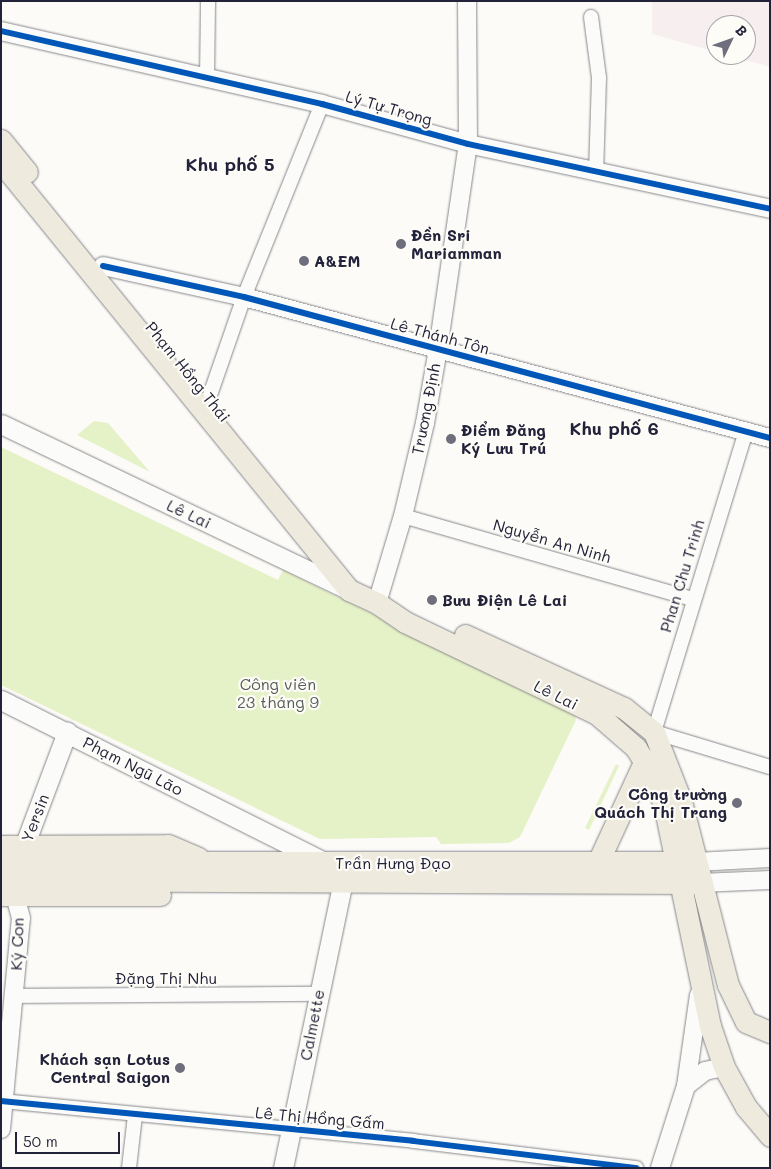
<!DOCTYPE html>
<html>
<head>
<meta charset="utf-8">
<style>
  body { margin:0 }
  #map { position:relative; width:771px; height:1169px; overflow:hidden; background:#fcfbf8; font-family:Mali,sans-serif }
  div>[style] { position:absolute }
  .built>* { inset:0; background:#f7eeef }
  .green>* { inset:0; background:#e5f1c6 }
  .roads { filter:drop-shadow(0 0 1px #88888c) drop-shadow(0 0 1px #88888c) }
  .minor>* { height:14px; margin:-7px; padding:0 7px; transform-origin:7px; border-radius:7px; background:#fbfbf9 }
  .tertiary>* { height:18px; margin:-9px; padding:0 9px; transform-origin:9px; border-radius:9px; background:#fbfbf9 }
  .secondary>* { height:19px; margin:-9.5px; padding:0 9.5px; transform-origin:9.5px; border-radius:9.5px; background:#fbfbf9 }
  .primary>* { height:21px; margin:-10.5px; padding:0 10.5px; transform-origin:10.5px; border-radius:10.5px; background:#eeeade }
  .cycleway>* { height:6px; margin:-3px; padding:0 3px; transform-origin:3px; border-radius:3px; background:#0057b8 }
  .dots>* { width:14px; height:14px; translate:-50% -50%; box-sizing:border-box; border:2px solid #fdfcf7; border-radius:50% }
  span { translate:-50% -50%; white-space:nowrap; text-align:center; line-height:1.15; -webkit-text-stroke:4.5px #fdfcf7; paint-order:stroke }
  .street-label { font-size:16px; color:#22223b }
  .poi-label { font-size:16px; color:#22223b; font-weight:700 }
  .left { translate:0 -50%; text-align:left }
  .right { translate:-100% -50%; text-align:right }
  .park-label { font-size:16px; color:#575d58 }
  .neighbourhood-label { font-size:18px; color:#22223b; font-weight:700 }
  .frame { position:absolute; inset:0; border:2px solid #22223b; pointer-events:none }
  .north { position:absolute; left:706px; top:15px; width:50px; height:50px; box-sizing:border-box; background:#fdfcf7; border:1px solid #a5a5ac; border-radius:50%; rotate:48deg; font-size:14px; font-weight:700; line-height:20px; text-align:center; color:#22223b }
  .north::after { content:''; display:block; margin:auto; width:18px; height:22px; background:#6e6e7d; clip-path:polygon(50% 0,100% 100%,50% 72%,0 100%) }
  .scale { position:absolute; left:15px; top:1132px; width:105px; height:22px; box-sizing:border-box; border:2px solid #22223b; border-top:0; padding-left:6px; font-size:15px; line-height:18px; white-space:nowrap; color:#22223b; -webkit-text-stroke:4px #fdfcf7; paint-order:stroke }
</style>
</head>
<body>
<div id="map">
  <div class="built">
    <div style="clip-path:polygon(652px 1px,770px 1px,770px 67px,728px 55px,746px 55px,746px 25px,716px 25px,716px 52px,652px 34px)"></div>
  </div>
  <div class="green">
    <div style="clip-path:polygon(94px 421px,108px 423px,150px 472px,77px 435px)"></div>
    <div style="clip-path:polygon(1px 447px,278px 580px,283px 570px,574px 713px,576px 720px,520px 837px,509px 843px,441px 844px,436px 837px,320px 839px,1px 685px)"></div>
    <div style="clip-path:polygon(616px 764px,619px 766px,589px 830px,585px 828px)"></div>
  </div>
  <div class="roads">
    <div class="minor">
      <div style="left:591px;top:17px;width:62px;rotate:82.5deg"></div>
      <div style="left:599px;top:78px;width:94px;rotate:91.8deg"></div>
      <div style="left:207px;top:77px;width:76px;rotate:-89.2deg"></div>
      <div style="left:199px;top:407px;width:13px;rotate:-42deg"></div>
      <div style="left:209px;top:398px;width:107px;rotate:-70.9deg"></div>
      <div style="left:244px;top:297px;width:208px;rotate:-68deg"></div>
      <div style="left:746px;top:431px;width:315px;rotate:107deg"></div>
      <div style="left:654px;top:732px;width:121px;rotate:16.8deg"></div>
      <div style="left:403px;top:516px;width:301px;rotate:16deg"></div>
      <div style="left:15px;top:996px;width:303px;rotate:-0.4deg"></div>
      <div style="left:1px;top:1101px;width:414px;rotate:5.5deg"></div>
      <div style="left:413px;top:1141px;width:225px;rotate:6.9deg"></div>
      <div style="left:129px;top:1168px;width:53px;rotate:-83.5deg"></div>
    </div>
    <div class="tertiary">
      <div style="left:1px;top:31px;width:329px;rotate:12.8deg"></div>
      <div style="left:322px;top:104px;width:151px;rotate:15.3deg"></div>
      <div style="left:468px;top:144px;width:309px;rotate:12.1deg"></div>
      <div style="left:103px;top:266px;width:144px;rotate:12.4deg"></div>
      <div style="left:244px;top:297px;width:545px;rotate:15.01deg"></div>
      <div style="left:377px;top:603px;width:91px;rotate:-73.4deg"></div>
      <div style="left:403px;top:516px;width:96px;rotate:-76.7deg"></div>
      <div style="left:425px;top:423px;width:75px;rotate:-80deg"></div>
      <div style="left:438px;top:349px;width:207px;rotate:-81.7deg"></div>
      <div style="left:468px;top:144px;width:143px;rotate:-90.4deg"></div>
      <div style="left:696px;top:862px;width:74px;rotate:-3.1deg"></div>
      <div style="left:700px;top:883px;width:70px;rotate:-2.5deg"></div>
      <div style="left:686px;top:1086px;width:24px;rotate:-38deg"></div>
      <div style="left:705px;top:1071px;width:19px;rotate:-12deg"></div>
      <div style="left:1px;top:1129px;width:212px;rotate:-84.6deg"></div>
      <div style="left:21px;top:918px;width:35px;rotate:-105deg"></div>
      <div style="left:660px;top:1168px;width:86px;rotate:-72.4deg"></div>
      <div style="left:686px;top:1086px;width:92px;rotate:-81.9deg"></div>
    </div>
    <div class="secondary">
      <div style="left:1px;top:424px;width:386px;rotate:25.5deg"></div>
      <div style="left:1px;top:700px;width:361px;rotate:26.6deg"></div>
      <div style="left:20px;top:857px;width:134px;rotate:-69.4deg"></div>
      <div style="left:283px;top:1168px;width:292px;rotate:-78.2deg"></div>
    </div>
    <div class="primary">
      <div style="left:1px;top:140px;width:41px;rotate:50.9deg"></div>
      <div style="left:1px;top:162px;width:552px;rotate:50.89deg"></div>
      <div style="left:349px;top:590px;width:31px;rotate:25deg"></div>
      <div style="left:377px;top:603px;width:34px;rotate:34deg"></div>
      <div style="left:405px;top:622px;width:213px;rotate:25.6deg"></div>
      <div style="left:597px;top:714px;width:52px;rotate:41.1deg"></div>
      <div style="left:636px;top:748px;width:33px;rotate:59deg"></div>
      <div style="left:653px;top:776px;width:30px;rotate:69deg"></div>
      <div style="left:664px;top:804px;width:227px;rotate:78.3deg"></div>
      <div style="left:710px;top:1026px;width:43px;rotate:71.1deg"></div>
      <div style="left:724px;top:1067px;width:46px;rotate:61.2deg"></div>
      <div style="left:746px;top:1107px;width:38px;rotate:50deg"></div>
      <div style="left:465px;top:635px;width:175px;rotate:24.7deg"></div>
      <div style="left:624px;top:708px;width:38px;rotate:39deg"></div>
      <div style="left:654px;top:732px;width:74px;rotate:68.6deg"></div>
      <div style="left:681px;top:801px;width:190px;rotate:75.7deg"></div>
      <div style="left:728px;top:985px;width:41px;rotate:64.1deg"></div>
      <div style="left:746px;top:1022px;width:26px;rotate:23deg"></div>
      <div style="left:1px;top:846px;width:167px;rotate:-0.3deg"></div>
      <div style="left:168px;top:845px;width:33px;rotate:23deg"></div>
      <div style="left:1px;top:862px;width:695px"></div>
      <div style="left:597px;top:864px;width:115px;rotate:-65.2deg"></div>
      <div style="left:1px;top:880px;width:699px;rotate:0.25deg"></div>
      <div style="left:1px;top:895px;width:159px"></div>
    </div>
  </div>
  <div class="cycleway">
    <div style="left:1px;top:31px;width:329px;rotate:12.8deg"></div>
    <div style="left:322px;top:104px;width:151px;rotate:15.3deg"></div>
    <div style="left:468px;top:144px;width:309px;rotate:12.1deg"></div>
    <div style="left:103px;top:266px;width:144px;rotate:12.4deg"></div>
    <div style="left:244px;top:297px;width:545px;rotate:15.01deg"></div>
    <div style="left:1px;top:1101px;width:414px;rotate:5.5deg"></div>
    <div style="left:413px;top:1141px;width:225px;rotate:6.9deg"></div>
  </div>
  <div class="dots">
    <div style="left:401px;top:244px;background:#6e6e7d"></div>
    <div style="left:304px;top:261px;background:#6e6e7d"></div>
    <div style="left:451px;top:439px;background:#6e6e7d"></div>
    <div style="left:432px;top:600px;background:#6e6e7d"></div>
    <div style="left:737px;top:803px;background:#6e6e7d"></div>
    <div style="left:180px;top:1068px;background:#6e6e7d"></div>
  </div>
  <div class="street-label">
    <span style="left:389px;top:108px;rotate:16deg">Lý Tự Trọng</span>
    <span style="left:440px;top:336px;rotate:15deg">Lê Thánh Tôn</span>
    <span style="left:188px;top:372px;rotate:51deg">Phạm Hồng Thái</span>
    <span style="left:426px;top:409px;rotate:-79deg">Trương Định</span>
    <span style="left:189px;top:514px;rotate:25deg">Lê Lai</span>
    <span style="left:552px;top:541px;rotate:16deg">Nguyễn An Ninh</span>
    <span style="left:682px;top:576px;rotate:-73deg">Phan Chu Trinh</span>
    <span style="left:556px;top:695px;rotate:26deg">Lê Lai</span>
    <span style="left:133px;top:766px;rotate:27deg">Phạm Ngũ Lão</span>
    <span style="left:35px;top:818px;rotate:-69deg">Yersin</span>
    <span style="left:393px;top:863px">Trần Hưng Đạo</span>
    <span style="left:17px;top:944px;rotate:-88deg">Ký Con</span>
    <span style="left:166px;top:978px">Ðặng Thị Nhu</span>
    <span style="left:312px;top:1025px;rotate:-79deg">Calmette</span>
    <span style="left:320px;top:1118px;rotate:5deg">Lê Thị Hồng Gấm</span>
  </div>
  <div class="poi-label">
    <span class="left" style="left:411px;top:244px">Đền Sri<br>Mariamman</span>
    <span class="left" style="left:314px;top:261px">A&amp;EM</span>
    <span class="left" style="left:461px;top:439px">Điểm Đăng<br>Ký Lưu Trú</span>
    <span class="left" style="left:442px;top:600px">Bưu Điện Lê Lai</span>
    <span class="right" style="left:727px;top:803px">Công trường<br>Quách Thị Trang</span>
    <span class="right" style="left:170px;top:1068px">Khách sạn Lotus<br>Central Saigon</span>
  </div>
  <div class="park-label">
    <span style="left:278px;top:693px">Công viên<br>23 tháng 9</span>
  </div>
  <div class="neighbourhood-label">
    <span style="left:230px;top:164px">Khu phố 5</span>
    <span style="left:614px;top:428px">Khu phố 6</span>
  </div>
  <div class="frame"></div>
  <div class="north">B</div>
  <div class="scale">50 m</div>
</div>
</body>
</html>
